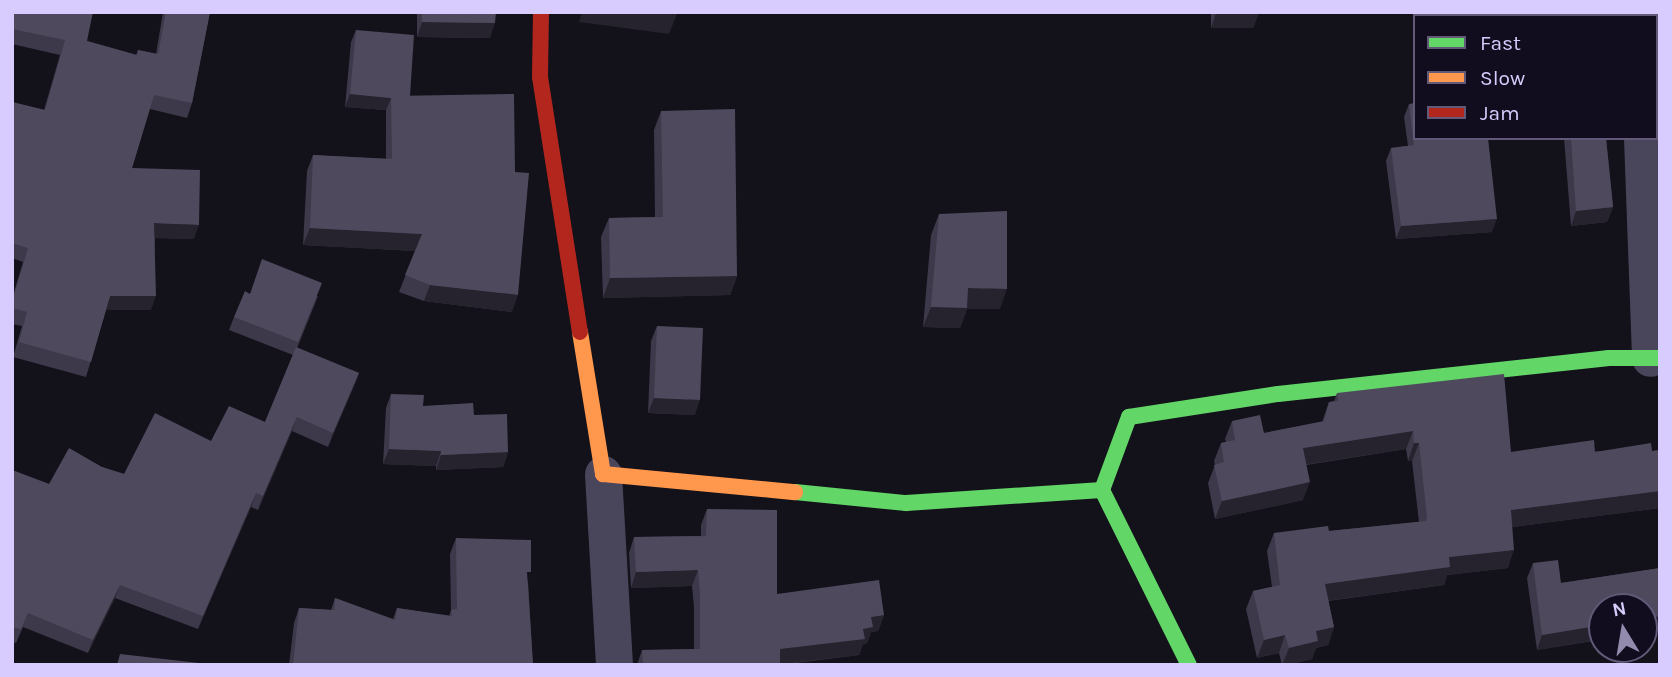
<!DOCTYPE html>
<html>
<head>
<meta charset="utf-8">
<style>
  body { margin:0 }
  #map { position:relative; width:1672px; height:677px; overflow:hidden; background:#13111a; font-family:Karla,sans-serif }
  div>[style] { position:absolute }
  .street>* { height:37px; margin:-18.5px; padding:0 18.5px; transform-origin:18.5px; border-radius:18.5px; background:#49465b }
  .fast>* { height:16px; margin:-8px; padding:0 8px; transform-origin:8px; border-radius:8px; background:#63d668 }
  .slow>* { height:16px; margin:-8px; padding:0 8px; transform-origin:8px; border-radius:8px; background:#ff974d }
  .jam>* { height:16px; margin:-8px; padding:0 8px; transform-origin:8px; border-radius:8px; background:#b3261e }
  .wall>* { inset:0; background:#3e394a }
  .shaded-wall>* { inset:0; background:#26222e }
  .building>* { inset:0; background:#4e495d }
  span { translate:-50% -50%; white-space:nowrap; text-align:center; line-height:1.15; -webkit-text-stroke:6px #120d1e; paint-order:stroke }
  .frame { position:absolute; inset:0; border:14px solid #d7ccfd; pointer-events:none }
  .legend { position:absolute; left:1413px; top:14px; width:245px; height:126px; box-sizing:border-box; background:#120d1e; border:2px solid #615977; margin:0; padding:9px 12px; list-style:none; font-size:21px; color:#d7ccfd }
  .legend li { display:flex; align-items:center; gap:14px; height:35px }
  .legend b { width:35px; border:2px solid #615977 }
  .north { position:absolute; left:1588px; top:593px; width:70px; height:70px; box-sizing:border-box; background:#120d1e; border:2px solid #615977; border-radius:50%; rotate:349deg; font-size:19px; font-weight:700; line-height:28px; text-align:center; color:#d7ccfd }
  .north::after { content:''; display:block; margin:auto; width:24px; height:32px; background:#928bae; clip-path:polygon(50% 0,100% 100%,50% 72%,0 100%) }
</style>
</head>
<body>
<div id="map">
  <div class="street">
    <div style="left:1639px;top:12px;width:4px;rotate:90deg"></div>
    <div style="left:1642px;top:138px;width:220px;rotate:87.9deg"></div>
    <div style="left:603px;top:474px;width:191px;rotate:86.7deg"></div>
  </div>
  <div class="fast">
    <div style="left:1102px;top:490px;width:78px;rotate:-69.7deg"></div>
    <div style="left:1129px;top:417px;width:151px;rotate:-8.8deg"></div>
    <div style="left:1278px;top:394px;width:333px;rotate:-6.2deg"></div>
    <div style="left:1609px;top:358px;width:51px"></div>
    <div style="left:795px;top:492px;width:112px;rotate:5.7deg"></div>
    <div style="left:906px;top:503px;width:196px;rotate:-3.8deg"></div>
    <div style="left:1102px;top:490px;width:195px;rotate:63.6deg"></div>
  </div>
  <div class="slow">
    <div style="left:580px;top:332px;width:144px;rotate:80.8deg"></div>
    <div style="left:603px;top:474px;width:193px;rotate:5.4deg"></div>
  </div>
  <div class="jam">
    <div style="left:541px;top:12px;width:65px;rotate:90.9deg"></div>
    <div style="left:540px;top:77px;width:258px;rotate:81.1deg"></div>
  </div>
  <div class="wall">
    <div style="clip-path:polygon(12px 12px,87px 41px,136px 55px,138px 50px,156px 54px,163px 12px,210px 12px,192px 103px,187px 118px,150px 109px,132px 168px,194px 239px,155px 238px,151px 310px,106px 310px,86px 377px,13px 357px,22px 326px,12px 324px,12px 299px,23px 262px,12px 258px,12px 102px,44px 110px,60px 55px,12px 44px)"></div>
    <div style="clip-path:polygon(417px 12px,496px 12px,490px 38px,417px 37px)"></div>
    <div style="clip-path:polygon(1211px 12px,1259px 12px,1253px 28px,1211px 28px)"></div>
    <div style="clip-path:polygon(356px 30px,410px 96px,512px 312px,424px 301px,399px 292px,415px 251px,303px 245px,307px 171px,313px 155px,386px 159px,386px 110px,345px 107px,351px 42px)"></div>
    <div style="clip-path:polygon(1409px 104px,1492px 232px,1396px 239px,1386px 161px,1391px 148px,1408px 146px,1404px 117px)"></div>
    <div style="clip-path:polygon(661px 111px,737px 276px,730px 295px,603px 298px,601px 237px,609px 218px,655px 217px,654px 130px)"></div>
    <div style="clip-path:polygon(1564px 138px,1606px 138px,1613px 207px,1607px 222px,1571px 226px)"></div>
    <div style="clip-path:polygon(939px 214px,1000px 309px,967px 309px,960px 328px,923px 327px,931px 235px)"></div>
    <div style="clip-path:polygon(250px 293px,318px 296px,297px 348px,359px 373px,328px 447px,292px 431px,258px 510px,251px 507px,198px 629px,115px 598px,88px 653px,23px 627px,16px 643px,12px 642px,12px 470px,49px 484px,102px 467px,124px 474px,211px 441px,265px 422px,293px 355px,229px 330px,234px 317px)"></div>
    <div style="clip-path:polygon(657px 326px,695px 415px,648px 413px,651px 341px)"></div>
    <div style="clip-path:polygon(1337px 393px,1511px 452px,1652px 451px,1660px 450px,1660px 508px,1512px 527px,1508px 568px,1447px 575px,1444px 585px,1328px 601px,1334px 627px,1328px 645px,1316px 648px,1312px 659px,1287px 665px,1282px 665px,1279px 653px,1257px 658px,1246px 609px,1253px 591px,1272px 587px,1267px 551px,1274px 533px,1329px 531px,1419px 522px,1412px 461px,1408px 461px,1406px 449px,1306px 465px,1303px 500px,1215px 519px,1208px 483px,1215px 465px,1214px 461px,1221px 443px,1226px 442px,1225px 439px,1232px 421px,1264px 433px,1322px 422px,1329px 402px,1334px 401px)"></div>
    <div style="clip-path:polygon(391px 394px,423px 406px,474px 415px,508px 452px,503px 467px,436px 470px,436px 466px,383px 464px,386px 408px)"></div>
    <div style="clip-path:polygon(707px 509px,777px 594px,884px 615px,878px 631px,871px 632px,867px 643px,863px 644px,859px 655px,780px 665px,637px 665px,642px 650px,694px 649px,694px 608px,692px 586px,631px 588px,629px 553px,634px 537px,701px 536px,701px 525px)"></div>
    <div style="clip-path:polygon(456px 538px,528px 581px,533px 665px,289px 665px,294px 623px,299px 608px,331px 610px,335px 598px,393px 619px,397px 608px,449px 616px,451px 610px,450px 554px)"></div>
    <div style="clip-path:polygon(1533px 563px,1561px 583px,1660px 568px,1660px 630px,1537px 650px,1527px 578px)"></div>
  </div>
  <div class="shaded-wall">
    <div style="clip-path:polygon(582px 12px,666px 12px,677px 14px,669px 34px,579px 22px)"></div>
    <div style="clip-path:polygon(1216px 13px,1259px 13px,1253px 28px,1211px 28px)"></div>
    <div style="clip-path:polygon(422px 22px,495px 23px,490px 38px,417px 37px)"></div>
    <div style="clip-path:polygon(350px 94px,391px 98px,386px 110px,345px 107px)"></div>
    <div style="clip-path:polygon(1613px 207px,1607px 222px,1571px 226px,1576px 211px)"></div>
    <div style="clip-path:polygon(1497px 219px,1492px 232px,1396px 239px,1401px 226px)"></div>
    <div style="clip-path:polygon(154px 223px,199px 225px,194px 239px,149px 238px)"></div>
    <div style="clip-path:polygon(310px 228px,422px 234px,416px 251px,303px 245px)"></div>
    <div style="clip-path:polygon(737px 276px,730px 295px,603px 298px,610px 278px)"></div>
    <div style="clip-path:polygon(430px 285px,518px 295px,512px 312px,424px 301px)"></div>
    <div style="clip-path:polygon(968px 288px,1007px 289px,1000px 309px,967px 309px,960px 328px,923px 327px,931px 307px)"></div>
    <div style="clip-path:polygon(110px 296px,156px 296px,151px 310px,105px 310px)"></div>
    <div style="clip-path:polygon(359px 373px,354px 387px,328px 447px,333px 433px)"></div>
    <div style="clip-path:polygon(654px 398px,700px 400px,695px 415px,648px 413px)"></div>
    <div style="clip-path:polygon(297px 417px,292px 431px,258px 510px,263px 496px)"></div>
    <div style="clip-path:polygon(1413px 431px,1406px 449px,1296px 466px,1303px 448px)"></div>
    <div style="clip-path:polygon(1414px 443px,1419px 443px,1412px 461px,1408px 461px)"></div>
    <div style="clip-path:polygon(389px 449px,441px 451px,436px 466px,383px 464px)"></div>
    <div style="clip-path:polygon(508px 452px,503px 467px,436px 470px,441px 455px)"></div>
    <div style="clip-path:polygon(1310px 482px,1303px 500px,1215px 519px,1222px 501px)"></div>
    <div style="clip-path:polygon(1660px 491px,1660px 508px,1504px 528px,1511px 510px)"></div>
    <div style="clip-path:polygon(256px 493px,251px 507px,198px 629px,203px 616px)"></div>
    <div style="clip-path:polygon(1514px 550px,1508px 568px,1447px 575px,1444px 585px,1318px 602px,1325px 584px,1449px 557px)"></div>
    <div style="clip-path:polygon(698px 570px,692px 586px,631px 588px,636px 572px)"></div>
    <div style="clip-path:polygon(120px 585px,115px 598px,88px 653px,93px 640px)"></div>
    <div style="clip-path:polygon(884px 615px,878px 631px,871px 632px,867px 643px,863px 644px,859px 655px,774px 665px,780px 649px,863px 629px,871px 617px)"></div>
    <div style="clip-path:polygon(1660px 616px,1660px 630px,1644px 633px,1644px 619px)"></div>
    <div style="clip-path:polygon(1602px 625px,1602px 639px,1537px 650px,1542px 635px)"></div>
    <div style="clip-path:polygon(1334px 627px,1328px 645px,1316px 648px,1312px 659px,1287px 665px,1282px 665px,1289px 648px,1316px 631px)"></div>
    <div style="clip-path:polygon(1285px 635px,1279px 653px,1257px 658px,1264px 640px)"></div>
  </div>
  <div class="building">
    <div style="clip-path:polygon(12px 12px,93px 12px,87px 41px,137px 55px,138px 50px,158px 54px,166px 12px,210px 12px,192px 103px,154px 95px,132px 168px,200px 170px,199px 225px,154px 223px,156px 296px,110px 296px,91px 362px,19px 342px,27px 312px,12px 308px,12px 302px,28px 248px,12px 243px,12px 102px,45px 110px,65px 40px,12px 29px)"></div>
    <div style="clip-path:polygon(422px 12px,496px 12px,495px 23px,422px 22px)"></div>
    <div style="clip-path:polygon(1216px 12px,1259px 12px,1259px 13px,1216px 13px)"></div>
    <div style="clip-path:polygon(356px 30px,414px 35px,410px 96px,391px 96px,391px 98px,350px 94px)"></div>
    <div style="clip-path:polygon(514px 94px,515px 172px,529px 173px,518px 295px,430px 285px,405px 275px,422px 234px,310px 228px,313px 155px,392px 159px,391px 96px)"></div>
    <div style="clip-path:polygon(1415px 103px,1415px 138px,1488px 138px,1497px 219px,1401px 226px,1391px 148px,1414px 145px,1409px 104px)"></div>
    <div style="clip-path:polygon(735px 109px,737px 276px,610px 278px,609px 218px,663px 217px,661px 111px)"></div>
    <div style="clip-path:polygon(1571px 138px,1606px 138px,1613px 207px,1576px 211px)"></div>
    <div style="clip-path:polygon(1007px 211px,1007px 289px,968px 288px,967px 308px,931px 307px,939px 214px)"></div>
    <div style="clip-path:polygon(262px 259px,322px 283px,298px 342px,234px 317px,245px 291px,250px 294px)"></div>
    <div style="clip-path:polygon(657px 326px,703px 328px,700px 400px,654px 398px)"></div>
    <div style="clip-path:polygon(296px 347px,359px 373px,333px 433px,297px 417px,263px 496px,256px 493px,203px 616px,120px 585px,93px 640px,28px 613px,21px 629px,12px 627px,12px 470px,49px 484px,69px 448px,102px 467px,124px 474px,155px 413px,211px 441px,229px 406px,265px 422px)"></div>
    <div style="clip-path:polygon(1504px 374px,1511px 452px,1594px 440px,1595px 452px,1651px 443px,1652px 451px,1660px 450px,1660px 491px,1511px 510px,1514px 550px,1449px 557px,1450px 567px,1325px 584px,1334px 627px,1316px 631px,1318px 641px,1289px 648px,1285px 635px,1264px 640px,1253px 591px,1280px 585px,1274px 533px,1328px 526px,1329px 531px,1426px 521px,1427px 517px,1419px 443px,1414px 443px,1413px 431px,1303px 448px,1310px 482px,1222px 501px,1214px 465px,1224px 462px,1221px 443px,1235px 440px,1232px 421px,1260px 415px,1264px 433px,1324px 421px,1329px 402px,1338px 401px,1337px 393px)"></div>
    <div style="clip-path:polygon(391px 394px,424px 395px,423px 406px,473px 403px,474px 415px,507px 414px,508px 452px,441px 455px,441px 451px,389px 449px)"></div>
    <div style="clip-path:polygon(707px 509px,777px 510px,777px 594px,879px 580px,884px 615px,871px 617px,873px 627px,863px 629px,865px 639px,780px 649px,780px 665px,643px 665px,642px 650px,700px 649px,700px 592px,698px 570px,636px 572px,634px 537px,706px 536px)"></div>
    <div style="clip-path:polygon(456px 538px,531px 540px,531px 572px,527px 572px,533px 665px,293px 665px,299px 608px,334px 610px,335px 598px,395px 620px,397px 608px,452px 616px,451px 610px,457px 609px)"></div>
    <div style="clip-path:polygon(1558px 560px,1561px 583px,1660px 568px,1660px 616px,1644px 619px,1644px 607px,1602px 607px,1602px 625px,1542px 635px,1533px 563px)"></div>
    <div style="clip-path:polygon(120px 654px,208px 664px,208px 665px,117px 665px)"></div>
  </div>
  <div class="frame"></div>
  <ul class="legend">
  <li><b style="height:9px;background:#63d668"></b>Fast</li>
  <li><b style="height:9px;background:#ff974d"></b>Slow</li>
  <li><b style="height:9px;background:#b3261e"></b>Jam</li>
  </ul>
  <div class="north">N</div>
</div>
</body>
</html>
